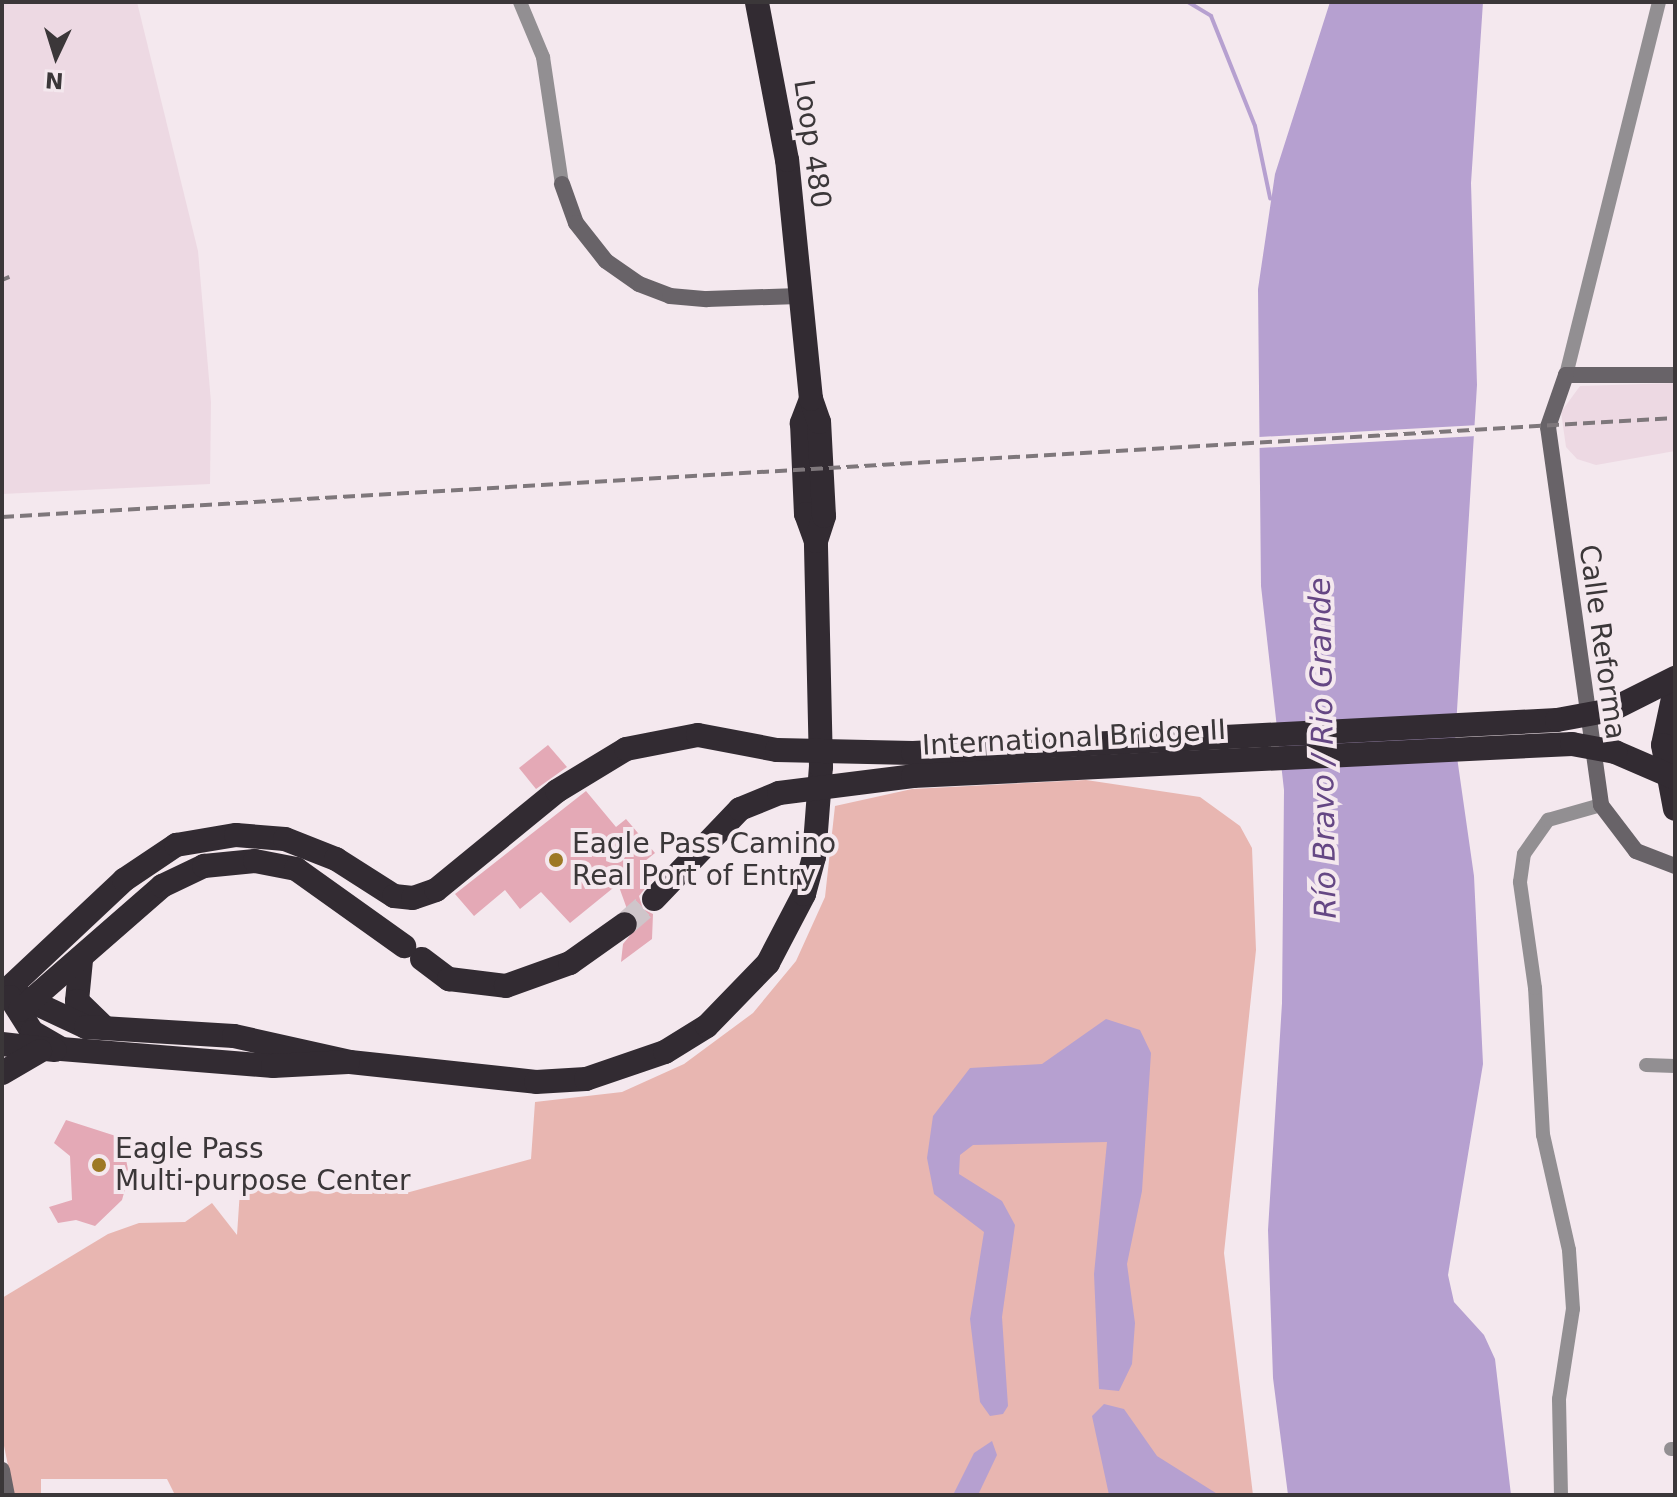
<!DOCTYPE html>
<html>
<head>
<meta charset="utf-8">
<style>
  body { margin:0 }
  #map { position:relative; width:1677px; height:1497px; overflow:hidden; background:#f4e8ee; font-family:"DejaVu Sans",sans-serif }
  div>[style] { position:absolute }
  .built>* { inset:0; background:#edd9e3 }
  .green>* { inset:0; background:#e8b6b1 }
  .water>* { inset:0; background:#b6a0d0 }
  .pier>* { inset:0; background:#f4e8ee }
  .stream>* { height:4px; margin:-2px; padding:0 2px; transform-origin:2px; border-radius:2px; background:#b6a0d0 }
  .building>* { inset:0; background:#e4a9b6 }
  .highway-tunnel>* { height:24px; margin-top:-12px; transform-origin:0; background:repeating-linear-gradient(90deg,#cfc5ca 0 24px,transparent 0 36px) }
  .street>* { height:14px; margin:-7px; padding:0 7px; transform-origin:7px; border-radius:7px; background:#928f92 }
  .secondary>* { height:16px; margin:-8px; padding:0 8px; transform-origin:8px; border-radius:8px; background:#686368 }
  .highway>* { height:24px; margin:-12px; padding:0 12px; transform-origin:12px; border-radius:12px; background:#322b32 }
  .rail>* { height:4px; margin-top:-2px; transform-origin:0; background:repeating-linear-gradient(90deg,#7e777b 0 12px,transparent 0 18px) }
  .highway-bridge>* { height:24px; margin:-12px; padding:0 12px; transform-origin:12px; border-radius:12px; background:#322b32 }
  .dots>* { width:22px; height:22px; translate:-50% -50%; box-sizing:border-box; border:4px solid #f4e8ee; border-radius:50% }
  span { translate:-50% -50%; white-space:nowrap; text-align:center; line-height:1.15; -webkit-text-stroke:8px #f4e8ee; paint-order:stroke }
  .street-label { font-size:28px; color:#3b3739 }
  .poi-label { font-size:28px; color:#3b3739 }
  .left { translate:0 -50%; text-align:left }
  .water-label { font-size:30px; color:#654784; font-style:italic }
  .frame { position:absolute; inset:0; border:4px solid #3b3739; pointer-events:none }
  .north { position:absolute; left:16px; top:16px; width:80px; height:80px; -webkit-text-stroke:6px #f4e8ee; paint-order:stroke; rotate:184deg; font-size:22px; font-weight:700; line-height:32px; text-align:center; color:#3b3739 }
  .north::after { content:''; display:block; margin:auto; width:28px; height:36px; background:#3b3739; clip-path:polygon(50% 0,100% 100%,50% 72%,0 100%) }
</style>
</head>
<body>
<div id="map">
  <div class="built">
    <div style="clip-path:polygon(2px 2px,137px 2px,198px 251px,211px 402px,210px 484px,2px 494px)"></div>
    <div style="clip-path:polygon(1675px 383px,1675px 451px,1596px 465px,1577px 459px,1566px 447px,1561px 412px,1580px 386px)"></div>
  </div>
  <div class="green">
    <div style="clip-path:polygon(1086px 780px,1200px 797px,1240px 826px,1252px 848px,1256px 950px,1224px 1253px,1253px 1495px,175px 1495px,167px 1479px,41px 1479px,41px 1495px,14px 1495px,2px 1436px,2px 1298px,108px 1234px,139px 1223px,185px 1222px,212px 1203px,237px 1235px,240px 1190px,406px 1193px,531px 1159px,535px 1102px,622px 1092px,684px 1064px,753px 1013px,796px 961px,825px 897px,835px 806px,912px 789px)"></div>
  </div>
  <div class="water">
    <div style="clip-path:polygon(1330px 2px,1483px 2px,1471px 183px,1477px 385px,1455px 743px,1474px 876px,1483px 1064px,1448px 1275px,1454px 1302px,1484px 1335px,1495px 1359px,1511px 1495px,1288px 1495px,1273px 1378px,1268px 1230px,1282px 1003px,1284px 790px,1261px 586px,1258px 289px,1275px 174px)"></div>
    <div style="clip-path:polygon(1106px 1019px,1140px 1030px,1151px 1053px,1142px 1191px,1127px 1264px,1135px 1323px,1132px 1364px,1119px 1391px,1099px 1389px,1094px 1274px,1107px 1142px,973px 1145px,960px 1155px,959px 1174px,1002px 1201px,1015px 1225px,1002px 1317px,1008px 1406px,1003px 1414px,990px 1416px,980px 1402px,970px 1319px,984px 1232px,934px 1194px,927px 1158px,933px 1116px,970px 1068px,1042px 1064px)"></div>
    <div style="clip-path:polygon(1104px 1404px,1124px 1409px,1157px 1456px,1219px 1495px,1109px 1495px,1092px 1416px)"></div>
    <div style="clip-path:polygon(992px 1441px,997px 1455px,978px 1495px,953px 1495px,974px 1453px)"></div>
  </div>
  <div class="pier">
    <div style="clip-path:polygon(1479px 425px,1477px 436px,1259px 448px,1259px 437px)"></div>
  </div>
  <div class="stream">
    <div style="left:1188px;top:2px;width:27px;rotate:31deg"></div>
    <div style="left:1211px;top:16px;width:118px;rotate:68.2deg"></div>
    <div style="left:1255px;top:126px;width:74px;rotate:78.2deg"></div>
  </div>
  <div class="building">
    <div style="clip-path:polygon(548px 745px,567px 767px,536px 789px,519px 768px)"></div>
    <div style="clip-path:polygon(586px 791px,616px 827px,626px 819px,655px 853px,645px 861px,655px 876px,639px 896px,643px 909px,653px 914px,652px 939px,621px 962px,623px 944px,640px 923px,627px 909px,618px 884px,570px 923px,541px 892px,520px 909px,505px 890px,474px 916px,455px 894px)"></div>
    <div style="clip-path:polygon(66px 1120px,122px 1138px,129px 1175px,122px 1200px,95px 1226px,76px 1220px,58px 1223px,49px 1207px,72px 1200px,70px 1156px,54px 1143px)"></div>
  </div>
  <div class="highway-tunnel">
    <div style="left:625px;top:924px;width:38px;rotate:-41deg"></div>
  </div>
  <div class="street">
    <div style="left:520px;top:2px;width:60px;rotate:67.3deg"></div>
    <div style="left:543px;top:57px;width:128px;rotate:81.5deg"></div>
    <div style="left:1566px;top:375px;width:384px;rotate:-76deg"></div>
    <div style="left:1646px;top:1065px;width:29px;rotate:2deg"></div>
    <div style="left:1671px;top:1449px;width:4px"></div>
    <div style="left:1561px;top:1495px;width:96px;rotate:-91.2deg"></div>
    <div style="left:1559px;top:1399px;width:91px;rotate:-81.2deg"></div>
    <div style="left:1573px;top:1309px;width:59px;rotate:-93.9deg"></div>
    <div style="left:1569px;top:1250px;width:118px;rotate:-102.7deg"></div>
    <div style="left:1543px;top:1135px;width:147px;rotate:-93.1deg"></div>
    <div style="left:1535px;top:988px;width:107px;rotate:-98.1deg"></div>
    <div style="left:1520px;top:882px;width:28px;rotate:-82deg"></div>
    <div style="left:1524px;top:854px;width:42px;rotate:-54.8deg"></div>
    <div style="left:1548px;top:820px;width:55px;rotate:-15.8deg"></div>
  </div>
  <div class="secondary">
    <div style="left:562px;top:184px;width:41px;rotate:70.3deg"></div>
    <div style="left:576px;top:223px;width:48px;rotate:51.7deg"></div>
    <div style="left:606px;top:261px;width:40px;rotate:34.9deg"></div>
    <div style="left:639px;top:284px;width:33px;rotate:21deg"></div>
    <div style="left:670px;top:296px;width:37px;rotate:5deg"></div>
    <div style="left:707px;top:299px;width:92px;rotate:-1.9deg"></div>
    <div style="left:1675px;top:375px;width:109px;rotate:180deg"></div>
    <div style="left:1566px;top:375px;width:55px;rotate:109.1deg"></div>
    <div style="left:1548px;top:427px;width:382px;rotate:82deg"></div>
    <div style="left:1601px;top:805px;width:58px;rotate:52.7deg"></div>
    <div style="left:1636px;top:851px;width:42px;rotate:21deg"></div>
    <div style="left:2px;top:1470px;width:25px;rotate:79deg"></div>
  </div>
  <div class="highway">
    <div style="left:811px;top:399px;width:26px;rotate:111deg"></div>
    <div style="left:802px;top:423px;width:91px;rotate:87.5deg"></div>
    <div style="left:806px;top:514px;width:29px;rotate:70deg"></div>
    <div style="left:1675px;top:689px;width:57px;rotate:102.1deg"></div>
    <div style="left:1663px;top:745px;width:65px;rotate:79.4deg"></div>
    <div style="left:1611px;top:710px;width:72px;rotate:-26.6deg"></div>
    <div style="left:1615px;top:752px;width:65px;rotate:23.4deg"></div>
    <div style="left:654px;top:899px;width:124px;rotate:-46.3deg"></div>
    <div style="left:740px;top:809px;width:42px;rotate:-22.3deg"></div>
    <div style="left:422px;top:959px;width:34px;rotate:37deg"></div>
    <div style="left:449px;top:979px;width:57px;rotate:7deg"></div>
    <div style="left:506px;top:986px;width:68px;rotate:-19.8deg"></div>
    <div style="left:570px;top:963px;width:67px;rotate:-35.3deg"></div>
    <div style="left:81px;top:960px;width:41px;rotate:95.6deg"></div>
    <div style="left:77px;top:1001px;width:37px;rotate:44deg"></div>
    <div style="left:7px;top:990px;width:87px;rotate:25.1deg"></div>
    <div style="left:86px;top:1027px;width:148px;rotate:3.5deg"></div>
    <div style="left:234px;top:1036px;width:119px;rotate:12.6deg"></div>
    <div style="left:350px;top:1062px;width:187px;rotate:6.1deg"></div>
    <div style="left:536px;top:1082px;width:50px;rotate:-3.4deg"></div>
    <div style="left:586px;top:1079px;width:83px;rotate:-18.9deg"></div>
    <div style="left:665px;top:1052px;width:49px;rotate:-31.8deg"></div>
    <div style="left:707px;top:1026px;width:88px;rotate:-45.9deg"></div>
    <div style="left:768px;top:963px;width:78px;rotate:-62.4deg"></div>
    <div style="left:804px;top:894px;width:38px;rotate:-75deg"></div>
    <div style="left:814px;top:857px;width:90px;rotate:-85.6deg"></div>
    <div style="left:821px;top:767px;width:226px;rotate:-91.3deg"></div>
    <div style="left:816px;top:541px;width:26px;rotate:-72deg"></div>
    <div style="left:824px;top:516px;width:94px;rotate:-93deg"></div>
    <div style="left:819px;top:422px;width:24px;rotate:-109deg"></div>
    <div style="left:811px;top:399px;width:240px;rotate:-95.7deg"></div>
    <div style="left:787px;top:160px;width:161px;rotate:-100.8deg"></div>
    <div style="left:7px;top:990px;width:161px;rotate:-43.2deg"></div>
    <div style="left:124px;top:880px;width:63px;rotate:-33.9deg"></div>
    <div style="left:176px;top:845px;width:61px;rotate:-9.5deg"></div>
    <div style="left:236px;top:835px;width:49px;rotate:4.7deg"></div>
    <div style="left:285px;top:839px;width:55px;rotate:21.4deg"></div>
    <div style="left:336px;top:859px;width:69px;rotate:32.5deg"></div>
    <div style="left:394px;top:896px;width:19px;rotate:6deg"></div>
    <div style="left:413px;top:898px;width:24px;rotate:-19deg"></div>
    <div style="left:436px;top:890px;width:156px;rotate:-39.3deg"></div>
    <div style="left:557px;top:791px;width:81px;rotate:-31.3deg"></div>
    <div style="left:626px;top:749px;width:73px;rotate:-11deg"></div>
    <div style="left:698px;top:735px;width:80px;rotate:10.8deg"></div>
    <div style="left:10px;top:997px;width:41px;rotate:57.8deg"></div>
    <div style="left:32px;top:1032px;width:34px;rotate:30deg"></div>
    <div style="left:61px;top:1049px;width:213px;rotate:4.6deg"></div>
    <div style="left:273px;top:1066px;width:75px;rotate:-3.1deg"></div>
    <div style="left:20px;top:1010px;width:189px;rotate:-41.1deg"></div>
    <div style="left:162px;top:886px;width:47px;rotate:-25.5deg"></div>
    <div style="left:204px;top:866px;width:51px;rotate:-5.6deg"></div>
    <div style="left:255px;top:861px;width:42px;rotate:11deg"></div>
    <div style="left:296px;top:869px;width:133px;rotate:35.5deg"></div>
    <div style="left:2px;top:1044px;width:53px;rotate:6.5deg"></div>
    <div style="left:2px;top:1073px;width:44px;rotate:-30.1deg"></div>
  </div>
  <div class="rail">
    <div style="left:2px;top:280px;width:8px;rotate:-23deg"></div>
    <div style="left:2px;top:517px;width:1676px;rotate:-3.39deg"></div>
  </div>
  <div class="highway-bridge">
    <div style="left:777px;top:750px;width:136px;rotate:1.3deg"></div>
    <div style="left:913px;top:753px;width:645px;rotate:-2.93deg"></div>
    <div style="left:1557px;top:720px;width:55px;rotate:-10.5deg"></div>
    <div style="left:779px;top:793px;width:135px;rotate:-7.2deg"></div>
    <div style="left:913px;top:776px;width:660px;rotate:-2.78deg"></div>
    <div style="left:1572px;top:744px;width:44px;rotate:10.5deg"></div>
  </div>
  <div class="dots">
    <div style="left:556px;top:860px;background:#9d7925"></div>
    <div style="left:99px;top:1165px;background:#9d7925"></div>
  </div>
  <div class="street-label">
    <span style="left:812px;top:144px;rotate:82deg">Loop 480</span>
    <span style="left:1602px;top:642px;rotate:82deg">Calle Reforma</span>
    <span style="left:1074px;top:738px;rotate:-3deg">International Bridge II</span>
  </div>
  <div class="poi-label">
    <span class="left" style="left:572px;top:860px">Eagle Pass Camino<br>Real Port of Entry</span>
    <span class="left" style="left:115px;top:1165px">Eagle Pass<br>Multi-purpose Center</span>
  </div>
  <div class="water-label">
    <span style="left:1323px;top:748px;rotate:-91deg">Río Bravo / Rio Grande</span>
  </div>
  <div class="frame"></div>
  <div class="north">N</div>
</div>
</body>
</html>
